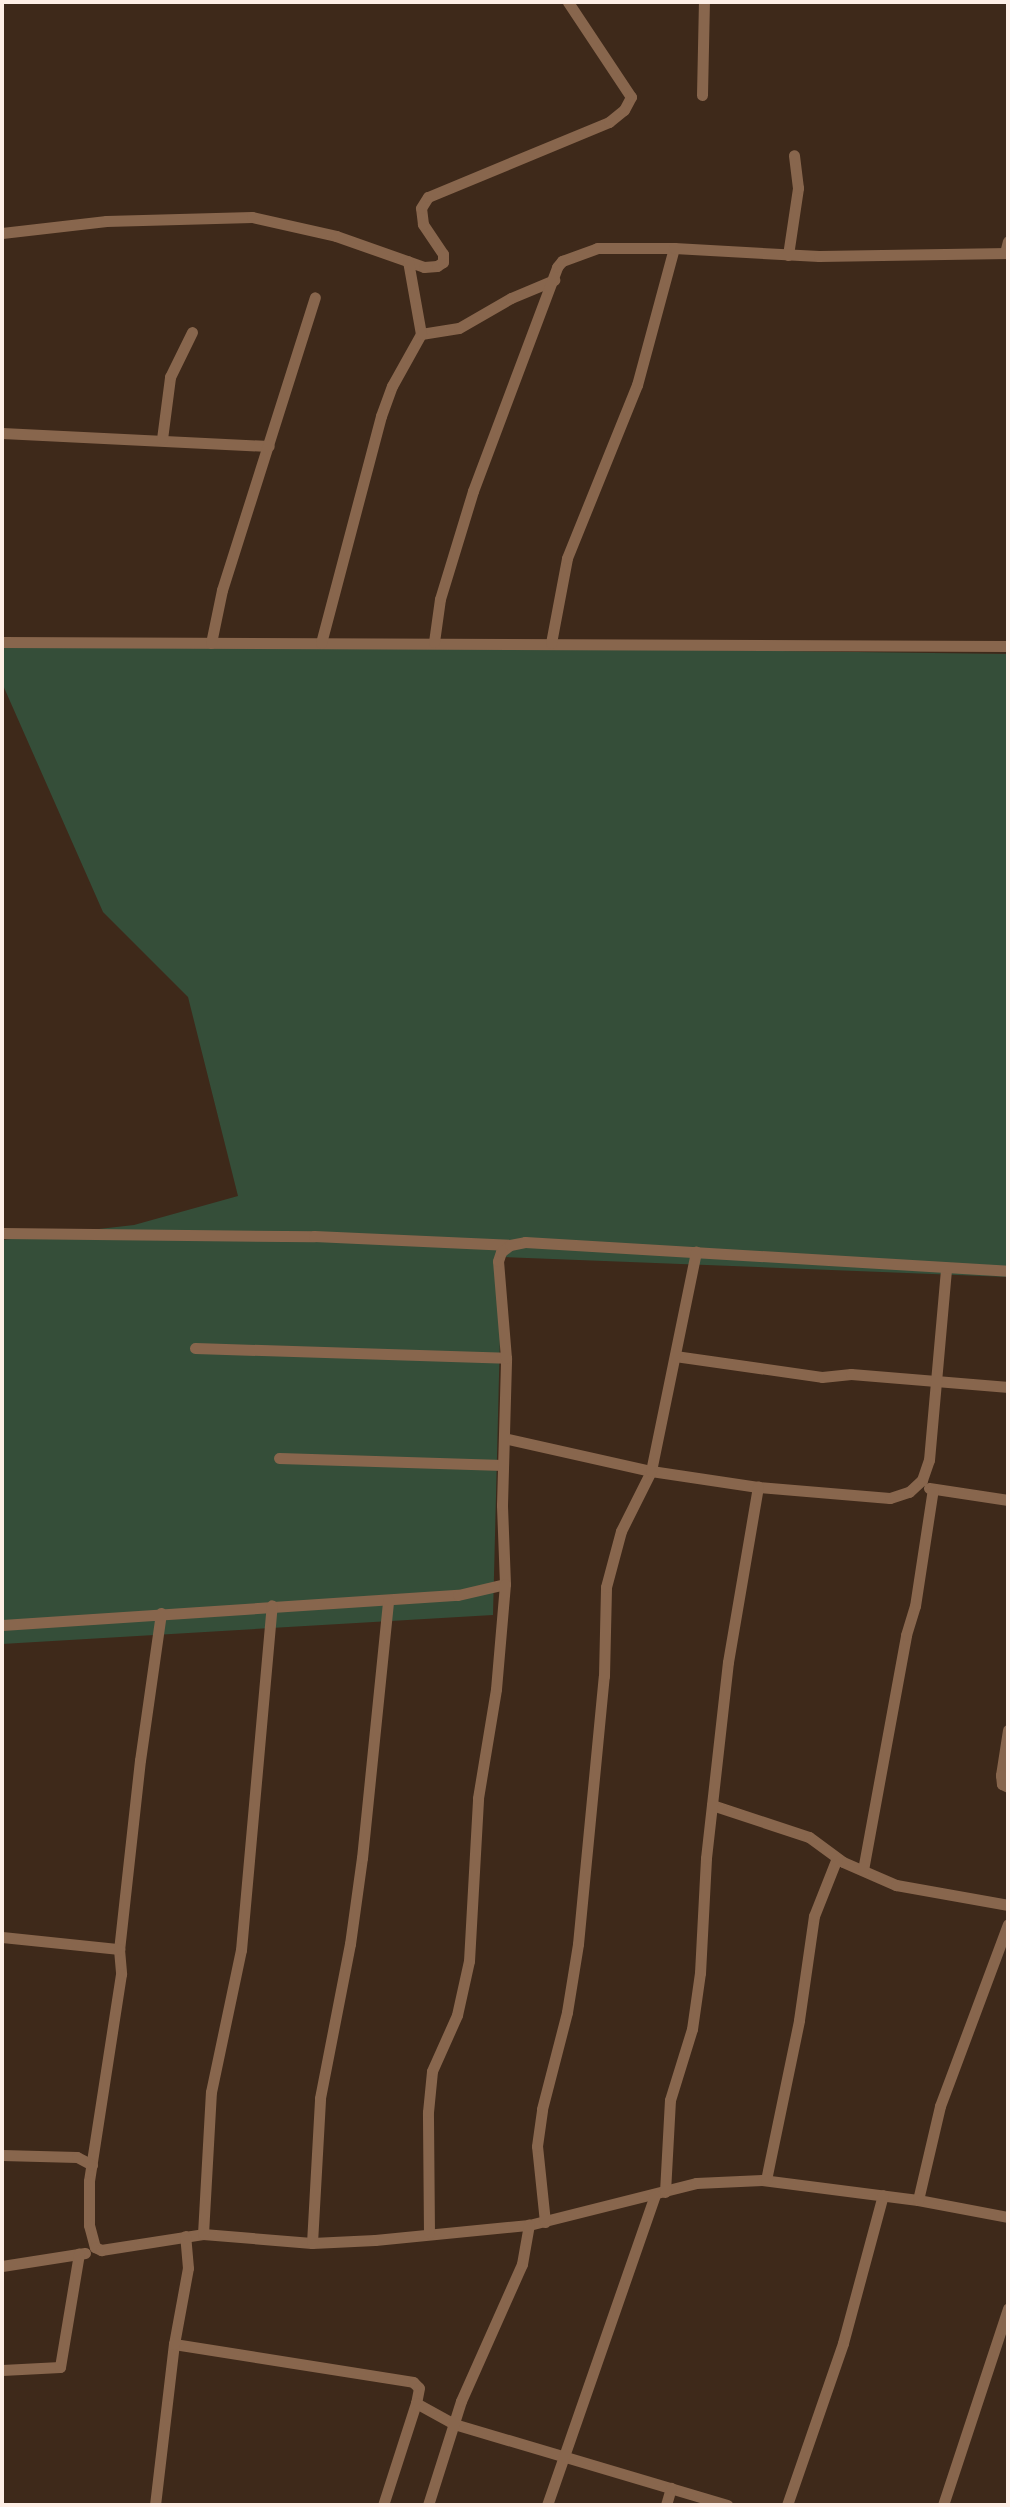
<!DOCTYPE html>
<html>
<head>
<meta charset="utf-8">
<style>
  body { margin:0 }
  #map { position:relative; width:1010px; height:2507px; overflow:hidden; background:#3e291a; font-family:Lora,serif }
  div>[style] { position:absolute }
  .green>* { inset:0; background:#354e39 }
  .street>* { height:11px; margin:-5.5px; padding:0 5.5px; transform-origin:5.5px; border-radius:5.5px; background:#88664d }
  span { translate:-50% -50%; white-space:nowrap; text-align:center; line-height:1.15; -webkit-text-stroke:6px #1e140d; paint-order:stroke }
  .frame { position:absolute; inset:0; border:4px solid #feefe6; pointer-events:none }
</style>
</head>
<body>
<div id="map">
  <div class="green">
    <div style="clip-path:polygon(2px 641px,1008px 654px,1008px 1277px,502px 1257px,493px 1615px,2px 1644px,2px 1240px,134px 1225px,238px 1196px,188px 997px,103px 912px,2px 683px)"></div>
  </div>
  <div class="street">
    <div style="left:702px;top:95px;width:93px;rotate:-88.8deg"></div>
    <div style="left:2px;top:233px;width:105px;rotate:-6.6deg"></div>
    <div style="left:106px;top:221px;width:146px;rotate:-1.6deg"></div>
    <div style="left:252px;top:217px;width:86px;rotate:12.7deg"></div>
    <div style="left:336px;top:236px;width:93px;rotate:19.4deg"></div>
    <div style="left:424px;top:267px;width:13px;rotate:-4deg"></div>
    <div style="left:437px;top:266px;width:7px;rotate:-34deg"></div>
    <div style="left:443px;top:262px;width:8px;rotate:-90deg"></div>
    <div style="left:443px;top:254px;width:36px;rotate:-124deg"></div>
    <div style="left:423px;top:224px;width:16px;rotate:-97deg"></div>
    <div style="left:421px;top:208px;width:13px;rotate:-58deg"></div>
    <div style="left:428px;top:197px;width:196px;rotate:-22.5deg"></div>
    <div style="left:609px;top:122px;width:19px;rotate:-39deg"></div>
    <div style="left:624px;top:110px;width:15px;rotate:-62deg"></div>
    <div style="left:631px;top:97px;width:114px;rotate:-123.6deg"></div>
    <div style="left:1005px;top:253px;width:12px;rotate:-76deg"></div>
    <div style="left:788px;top:255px;width:68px;rotate:-81.5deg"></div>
    <div style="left:798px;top:188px;width:33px;rotate:-97deg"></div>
    <div style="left:421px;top:334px;width:38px;rotate:-9deg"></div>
    <div style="left:459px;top:328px;width:60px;rotate:-30deg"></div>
    <div style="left:511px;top:298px;width:47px;rotate:-22.7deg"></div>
    <div style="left:2px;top:433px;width:267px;rotate:2.8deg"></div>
    <div style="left:162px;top:439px;width:63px;rotate:-82.6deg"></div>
    <div style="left:170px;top:377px;width:50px;rotate:-63.9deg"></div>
    <div style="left:2px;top:642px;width:1006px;rotate:0.23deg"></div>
    <div style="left:434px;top:642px;width:43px;rotate:-82.1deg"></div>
    <div style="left:440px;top:599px;width:113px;rotate:-73deg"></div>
    <div style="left:473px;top:491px;width:239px;rotate:-69.4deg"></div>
    <div style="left:557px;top:267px;width:8px;rotate:-50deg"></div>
    <div style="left:562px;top:261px;width:37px;rotate:-20deg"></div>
    <div style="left:597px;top:248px;width:77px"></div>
    <div style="left:211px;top:643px;width:54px;rotate:-78.3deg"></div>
    <div style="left:222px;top:590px;width:307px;rotate:-72.4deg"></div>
    <div style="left:321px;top:643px;width:235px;rotate:-75.2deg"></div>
    <div style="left:381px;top:416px;width:32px;rotate:-70deg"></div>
    <div style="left:392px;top:386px;width:60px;rotate:-60.9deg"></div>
    <div style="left:421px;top:334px;width:74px;rotate:-100.1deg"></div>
    <div style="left:551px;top:643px;width:86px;rotate:-79.3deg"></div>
    <div style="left:567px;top:558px;width:187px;rotate:-68deg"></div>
    <div style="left:637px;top:385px;width:142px;rotate:-74.9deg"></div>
    <div style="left:674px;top:248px;width:145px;rotate:3.2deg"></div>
    <div style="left:819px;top:256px;width:189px;rotate:-0.9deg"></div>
    <div style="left:2px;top:1233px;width:312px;rotate:0.6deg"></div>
    <div style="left:314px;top:1236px;width:196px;rotate:2.6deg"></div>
    <div style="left:195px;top:1348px;width:311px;rotate:1.8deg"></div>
    <div style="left:675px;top:1356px;width:148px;rotate:8.1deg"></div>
    <div style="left:822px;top:1377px;width:29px;rotate:-6deg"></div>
    <div style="left:851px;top:1374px;width:158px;rotate:4.7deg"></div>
    <div style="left:504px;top:1438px;width:151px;rotate:12.7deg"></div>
    <div style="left:651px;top:1471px;width:108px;rotate:8.5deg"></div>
    <div style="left:758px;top:1487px;width:132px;rotate:4.8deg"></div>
    <div style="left:890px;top:1498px;width:20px;rotate:-18deg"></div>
    <div style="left:909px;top:1492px;width:18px;rotate:-43deg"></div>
    <div style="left:922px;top:1480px;width:21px;rotate:-71deg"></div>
    <div style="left:929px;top:1460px;width:193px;rotate:-84.9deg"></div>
    <div style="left:279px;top:1458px;width:224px;rotate:1.8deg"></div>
    <div style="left:929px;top:1488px;width:80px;rotate:8.6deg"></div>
    <div style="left:161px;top:1613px;width:148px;rotate:98.1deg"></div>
    <div style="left:140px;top:1760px;width:190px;rotate:96.3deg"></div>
    <div style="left:119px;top:1949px;width:25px;rotate:85deg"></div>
    <div style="left:121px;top:1974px;width:209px;rotate:98.8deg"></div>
    <div style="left:89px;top:2181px;width:44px;rotate:90deg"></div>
    <div style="left:89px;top:2225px;width:23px;rotate:75deg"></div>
    <div style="left:95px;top:2247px;width:7px;rotate:27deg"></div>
    <div style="left:101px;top:2250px;width:103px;rotate:-8.9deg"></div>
    <div style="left:203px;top:2234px;width:109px;rotate:4.7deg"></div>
    <div style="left:312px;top:2243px;width:63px;rotate:-2.7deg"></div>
    <div style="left:375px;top:2240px;width:155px;rotate:-5.6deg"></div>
    <div style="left:529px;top:2225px;width:172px;rotate:-14.1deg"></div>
    <div style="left:696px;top:2183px;width:66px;rotate:-2.6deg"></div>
    <div style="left:762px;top:2180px;width:157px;rotate:7.3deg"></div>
    <div style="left:918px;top:2200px;width:92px;rotate:10.7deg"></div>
    <div style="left:2px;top:1625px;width:457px;rotate:-3.8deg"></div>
    <div style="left:458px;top:1595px;width:48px;rotate:-13.2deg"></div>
    <div style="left:505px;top:1584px;width:79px;rotate:-92.2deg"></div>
    <div style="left:502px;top:1505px;width:147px;rotate:-88.4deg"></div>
    <div style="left:506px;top:1358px;width:97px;rotate:-94.7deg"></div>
    <div style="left:498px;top:1261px;width:9px;rotate:-72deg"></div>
    <div style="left:501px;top:1252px;width:11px;rotate:-38deg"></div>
    <div style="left:510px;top:1245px;width:15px;rotate:-11deg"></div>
    <div style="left:525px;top:1242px;width:484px;rotate:3.4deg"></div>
    <div style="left:1008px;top:1730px;width:46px;rotate:98.8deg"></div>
    <div style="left:1001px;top:1775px;width:9px;rotate:84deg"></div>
    <div style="left:1002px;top:1784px;width:7px;rotate:27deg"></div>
    <div style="left:712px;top:1805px;width:102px;rotate:18.3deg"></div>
    <div style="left:809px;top:1837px;width:42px;rotate:36.3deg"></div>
    <div style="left:843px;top:1862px;width:58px;rotate:23.5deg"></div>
    <div style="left:896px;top:1885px;width:114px;rotate:10.1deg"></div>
    <div style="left:863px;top:1870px;width:239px;rotate:-79.6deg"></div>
    <div style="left:906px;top:1635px;width:30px;rotate:-73deg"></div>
    <div style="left:915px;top:1606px;width:118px;rotate:-81.3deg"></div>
    <div style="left:2px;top:1937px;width:118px;rotate:5.9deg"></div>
    <div style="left:2px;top:2155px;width:75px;rotate:1.5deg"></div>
    <div style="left:77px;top:2157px;width:17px;rotate:28deg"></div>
    <div style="left:766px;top:2180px;width:163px;rotate:-78.3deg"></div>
    <div style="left:799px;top:2020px;width:105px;rotate:-81.8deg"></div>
    <div style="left:814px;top:1916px;width:62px;rotate:-68.4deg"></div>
    <div style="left:665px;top:2192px;width:92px;rotate:-86.9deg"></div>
    <div style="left:670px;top:2100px;width:74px;rotate:-72.8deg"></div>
    <div style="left:692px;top:2029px;width:57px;rotate:-81.9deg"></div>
    <div style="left:700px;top:1973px;width:115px;rotate:-87deg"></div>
    <div style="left:706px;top:1858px;width:197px;rotate:-83.6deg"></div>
    <div style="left:728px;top:1662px;width:178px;rotate:-80.3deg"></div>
    <div style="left:918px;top:2200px;width:97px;rotate:-76.8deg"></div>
    <div style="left:940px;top:2106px;width:194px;rotate:-69.5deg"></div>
    <div style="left:545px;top:2222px;width:76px;rotate:-96deg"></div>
    <div style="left:537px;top:2146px;width:37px;rotate:-82deg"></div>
    <div style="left:542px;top:2109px;width:100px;rotate:-75.5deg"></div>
    <div style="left:567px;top:2012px;width:69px;rotate:-80.8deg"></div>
    <div style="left:578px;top:1944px;width:269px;rotate:-84.5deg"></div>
    <div style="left:604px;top:1676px;width:89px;rotate:-88.7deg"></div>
    <div style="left:606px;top:1587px;width:58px;rotate:-75deg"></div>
    <div style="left:621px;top:1531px;width:67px;rotate:-63.4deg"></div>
    <div style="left:651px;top:1471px;width:224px;rotate:-78.4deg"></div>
    <div style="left:429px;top:2233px;width:121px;rotate:-90.5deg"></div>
    <div style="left:428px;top:2112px;width:41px;rotate:-84.4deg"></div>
    <div style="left:432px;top:2071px;width:61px;rotate:-65.9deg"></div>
    <div style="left:457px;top:2015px;width:55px;rotate:-77.5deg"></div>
    <div style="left:469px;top:1961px;width:163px;rotate:-86.8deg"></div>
    <div style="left:478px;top:1798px;width:110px;rotate:-80.6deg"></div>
    <div style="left:496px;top:1689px;width:105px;rotate:-85.1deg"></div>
    <div style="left:203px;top:2234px;width:142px;rotate:-86.8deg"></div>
    <div style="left:211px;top:2092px;width:145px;rotate:-78.1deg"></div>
    <div style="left:241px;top:1950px;width:346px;rotate:-84.9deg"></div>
    <div style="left:312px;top:2243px;width:145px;rotate:-86.8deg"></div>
    <div style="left:320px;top:2098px;width:157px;rotate:-79deg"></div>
    <div style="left:350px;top:1944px;width:87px;rotate:-82.1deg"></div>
    <div style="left:362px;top:1858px;width:259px;rotate:-84.2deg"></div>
    <div style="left:2px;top:2266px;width:84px;rotate:-8.9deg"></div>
    <div style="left:174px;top:2344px;width:242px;rotate:9deg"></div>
    <div style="left:413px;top:2382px;width:8px;rotate:45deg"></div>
    <div style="left:419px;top:2388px;width:15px;rotate:101deg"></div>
    <div style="left:416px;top:2403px;width:107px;rotate:107.9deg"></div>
    <div style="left:2px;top:2370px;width:58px;rotate:-3deg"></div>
    <div style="left:60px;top:2367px;width:115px;rotate:-80.5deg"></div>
    <div style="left:416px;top:2403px;width:43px;rotate:28.9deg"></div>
    <div style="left:454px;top:2424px;width:285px;rotate:16.5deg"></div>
    <div style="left:155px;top:2505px;width:162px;rotate:-83.3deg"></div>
    <div style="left:174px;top:2344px;width:77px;rotate:-79.6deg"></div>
    <div style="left:188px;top:2268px;width:32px;rotate:-95deg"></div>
    <div style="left:428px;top:2505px;width:109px;rotate:-72.4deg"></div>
    <div style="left:461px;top:2401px;width:150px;rotate:-66deg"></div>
    <div style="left:522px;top:2264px;width:40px;rotate:-80deg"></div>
    <div style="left:547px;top:2505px;width:328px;rotate:-70.8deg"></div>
    <div style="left:666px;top:2505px;width:18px;rotate:-74deg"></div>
    <div style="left:787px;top:2505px;width:171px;rotate:-70.9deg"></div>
    <div style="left:843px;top:2343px;width:153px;rotate:-74.9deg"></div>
    <div style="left:943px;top:2505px;width:207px;rotate:-71.7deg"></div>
  </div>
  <div class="frame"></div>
</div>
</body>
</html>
